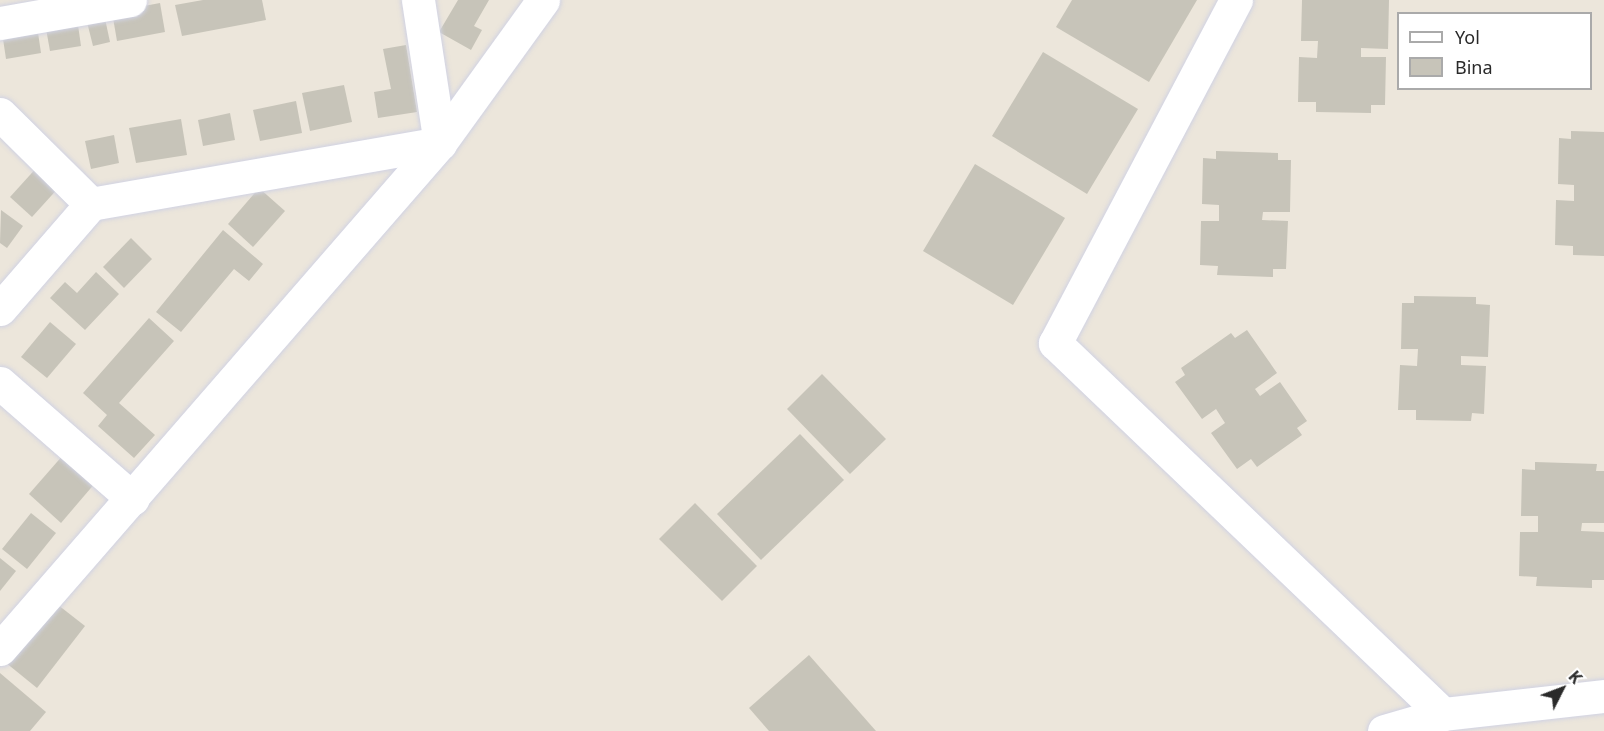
<!DOCTYPE html>
<html>
<head>
<meta charset="utf-8">
<style>
  body { margin:0 }
  #map { position:relative; width:1604px; height:731px; overflow:hidden; background:#ece6db; font-family:"Noto Sans",sans-serif }
  div>[style] { position:absolute }
  .building>* { inset:0; background:#c7c4b9 }
  .roads { filter:drop-shadow(0 0 2px #d0d2e3) drop-shadow(0 0 2px #d0d2e3) }
  .minor>* { height:33px; margin:-16.5px; padding:0 16.5px; transform-origin:16.5px; border-radius:16.5px; background:#fff }
  span { translate:-50% -50%; white-space:nowrap; text-align:center; line-height:1.15; -webkit-text-stroke:6px #fff; paint-order:stroke }
  .legend { position:absolute; left:1397px; top:12px; width:195px; height:78px; box-sizing:border-box; background:#fff; border:2px solid #aaa; margin:0; padding:8px 10px; list-style:none; font-size:18px; color:#2a2a2a }
  .legend li { display:flex; align-items:center; gap:12px; height:30px }
  .legend b { width:30px; border:2px solid #aaa }
  .north { position:absolute; left:1532px; top:659px; width:60px; height:60px; -webkit-text-stroke:4px #fff; paint-order:stroke; rotate:48deg; font-size:16px; font-weight:700; line-height:24px; text-align:center; color:#2a2a2a }
  .north::after { content:''; display:block; margin:auto; width:21px; height:27px; background:#2a2a2a; clip-path:polygon(50% 0,100% 100%,50% 72%,0 100%) }
</style>
</head>
<body>
<div id="map">
  <div class="building">
    <div style="clip-path:polygon(203px 0,262px 0,266px 20px,182px 36px,175px 5px)"></div>
    <div style="clip-path:polygon(458px 0,489px 0,474px 26px,482px 30px,471px 50px,439px 32px)"></div>
    <div style="clip-path:polygon(1072px 0,1197px 0,1149px 82px,1056px 27px)"></div>
    <div style="clip-path:polygon(1302px 0,1389px 0,1388px 49px,1361px 48px,1361px 57px,1386px 57px,1385px 105px,1371px 105px,1371px 113px,1316px 112px,1316px 102px,1298px 102px,1299px 57px,1317px 58px,1318px 41px,1301px 41px)"></div>
    <div style="clip-path:polygon(160px 3px,165px 32px,117px 41px,112px 12px)"></div>
    <div style="clip-path:polygon(104px 14px,110px 42px,93px 46px,86px 18px)"></div>
    <div style="clip-path:polygon(77px 18px,81px 46px,50px 51px,45px 23px)"></div>
    <div style="clip-path:polygon(37px 26px,41px 53px,6px 59px,2px 32px)"></div>
    <div style="clip-path:polygon(406px 45px,417px 112px,378px 118px,374px 92px,391px 89px,383px 49px)"></div>
    <div style="clip-path:polygon(1043px 52px,1138px 109px,1087px 194px,992px 136px)"></div>
    <div style="clip-path:polygon(344px 85px,352px 122px,310px 131px,302px 93px)"></div>
    <div style="clip-path:polygon(296px 101px,302px 133px,260px 141px,253px 110px)"></div>
    <div style="clip-path:polygon(230px 113px,235px 140px,203px 146px,198px 120px)"></div>
    <div style="clip-path:polygon(181px 119px,187px 155px,136px 163px,129px 128px)"></div>
    <div style="clip-path:polygon(1571px 131px,1604px 132px,1604px 256px,1573px 255px,1573px 246px,1555px 245px,1556px 200px,1574px 201px,1574px 185px,1558px 184px,1559px 138px,1571px 139px)"></div>
    <div style="clip-path:polygon(114px 135px,119px 163px,91px 169px,85px 141px)"></div>
    <div style="clip-path:polygon(1216px 151px,1278px 153px,1278px 160px,1291px 160px,1290px 212px,1263px 212px,1262px 220px,1288px 221px,1286px 269px,1273px 269px,1273px 277px,1217px 275px,1218px 266px,1200px 265px,1201px 221px,1219px 221px,1219px 205px,1202px 204px,1203px 158px,1216px 159px)"></div>
    <div style="clip-path:polygon(975px 164px,1065px 218px,1013px 305px,923px 251px)"></div>
    <div style="clip-path:polygon(39px 165px,61px 185px,32px 217px,10px 197px)"></div>
    <div style="clip-path:polygon(259px 188px,285px 211px,253px 247px,228px 224px)"></div>
    <div style="clip-path:polygon(1px 210px,23px 226px,7px 248px,0 243px)"></div>
    <div style="clip-path:polygon(223px 230px,263px 264px,249px 281px,234px 269px,181px 332px,156px 312px)"></div>
    <div style="clip-path:polygon(131px 238px,152px 259px,124px 288px,103px 267px)"></div>
    <div style="clip-path:polygon(96px 272px,119px 294px,85px 330px,50px 298px,65px 282px,77px 293px)"></div>
    <div style="clip-path:polygon(1414px 296px,1476px 297px,1476px 304px,1490px 305px,1488px 357px,1461px 356px,1461px 365px,1486px 366px,1484px 414px,1472px 413px,1471px 421px,1416px 420px,1416px 410px,1398px 410px,1400px 365px,1417px 366px,1418px 349px,1401px 349px,1402px 303px,1414px 303px)"></div>
    <div style="clip-path:polygon(149px 318px,174px 341px,119px 403px,155px 435px,134px 458px,98px 426px,107px 415px,83px 393px)"></div>
    <div style="clip-path:polygon(50px 322px,76px 344px,47px 378px,21px 357px)"></div>
    <div style="clip-path:polygon(1247px 330px,1277px 373px,1255px 389px,1260px 396px,1280px 382px,1307px 421px,1297px 428px,1302px 435px,1257px 467px,1251px 459px,1237px 469px,1211px 433px,1225px 423px,1216px 409px,1202px 419px,1175px 382px,1185px 375px,1181px 368px,1231px 333px,1235px 338px)"></div>
    <div style="clip-path:polygon(822px 374px,886px 439px,850px 474px,787px 409px)"></div>
    <div style="clip-path:polygon(800px 434px,844px 480px,761px 560px,717px 514px)"></div>
    <div style="clip-path:polygon(64px 454px,96px 482px,61px 523px,29px 494px)"></div>
    <div style="clip-path:polygon(1535px 462px,1597px 464px,1596px 471px,1604px 471px,1604px 523px,1582px 523px,1581px 531px,1604px 532px,1604px 580px,1592px 580px,1592px 588px,1536px 586px,1537px 577px,1519px 576px,1520px 532px,1538px 532px,1538px 516px,1521px 516px,1522px 469px,1535px 470px)"></div>
    <div style="clip-path:polygon(695px 503px,757px 566px,722px 601px,659px 539px)"></div>
    <div style="clip-path:polygon(31px 513px,56px 533px,27px 569px,2px 549px)"></div>
    <div style="clip-path:polygon(0 558px,16px 571px,0 591px)"></div>
    <div style="clip-path:polygon(53px 601px,85px 626px,37px 688px,5px 662px)"></div>
    <div style="clip-path:polygon(809px 655px,876px 731px,769px 731px,749px 708px)"></div>
    <div style="clip-path:polygon(0 673px,46px 712px,30px 731px,0 731px)"></div>
  </div>
  <div class="roads">
    <div class="minor">
      <div style="left:418px;top:0;width:145px;rotate:81.3deg"></div>
      <div style="left:1236px;top:0;width:388px;rotate:117.8deg"></div>
      <div style="left:1055px;top:343px;width:537px;rotate:43.72deg"></div>
      <div style="left:0;top:23px;width:132px;rotate:-10deg"></div>
      <div style="left:0;top:114px;width:128px;rotate:44.7deg"></div>
      <div style="left:0;top:309px;width:139px;rotate:-49.1deg"></div>
      <div style="left:91px;top:204px;width:354px;rotate:-9.9deg"></div>
      <div style="left:0;top:383px;width:176px;rotate:41.1deg"></div>
      <div style="left:0;top:649px;width:671px;rotate:-48.99deg"></div>
      <div style="left:440px;top:143px;width:176px;rotate:-54.2deg"></div>
      <div style="left:1384px;top:731px;width:61px;rotate:-16.1deg"></div>
      <div style="left:1443px;top:714px;width:162px;rotate:-6.4deg"></div>
    </div>
  </div>
  <ul class="legend">
  <li><b style="height:8px;background:#fff"></b>Yol</li>
  <li><b style="height:16px;background:#c7c4b9"></b>Bina</li>
  </ul>
  <div class="north">K</div>
</div>
</body>
</html>
